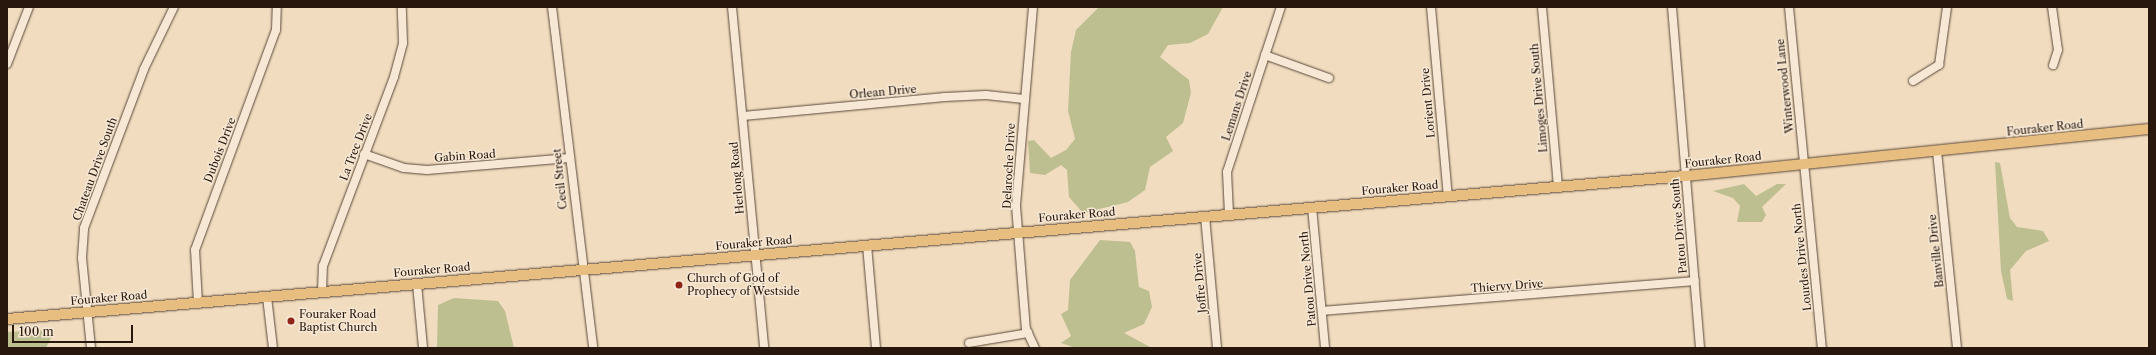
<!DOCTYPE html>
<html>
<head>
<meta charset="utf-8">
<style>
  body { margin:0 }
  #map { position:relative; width:2156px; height:355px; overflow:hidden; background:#f1dcbf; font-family:"Libre Caslon Text",serif }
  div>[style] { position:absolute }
  .green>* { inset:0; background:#bdbf90 }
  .roads { filter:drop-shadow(0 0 1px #5a4839) drop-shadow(0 0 1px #5a4839) }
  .minor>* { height:8px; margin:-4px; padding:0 4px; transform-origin:4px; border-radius:4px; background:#f6e8d5 }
  .major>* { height:10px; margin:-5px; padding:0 5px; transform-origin:5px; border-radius:5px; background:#e8be80 }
  .dots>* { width:11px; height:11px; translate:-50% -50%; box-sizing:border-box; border:2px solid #f6e8d5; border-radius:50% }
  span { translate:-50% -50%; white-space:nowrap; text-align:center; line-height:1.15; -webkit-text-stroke:3px #f6e8d5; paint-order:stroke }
  .street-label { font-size:11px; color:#27170c }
  .poi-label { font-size:11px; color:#27170c }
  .left { translate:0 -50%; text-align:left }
  .frame { position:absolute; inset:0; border:8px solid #27170c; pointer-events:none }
  .scale { position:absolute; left:12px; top:325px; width:121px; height:18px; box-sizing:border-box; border:2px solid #27170c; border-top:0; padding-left:5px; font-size:12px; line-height:14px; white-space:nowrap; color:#27170c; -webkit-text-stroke:3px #f6e8d5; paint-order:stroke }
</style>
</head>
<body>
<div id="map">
  <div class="green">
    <div style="clip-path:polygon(1099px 7px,1223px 7px,1208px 34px,1190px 43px,1168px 45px,1160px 57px,1189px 80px,1191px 93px,1183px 123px,1166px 137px,1173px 151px,1150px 167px,1145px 190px,1128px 202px,1083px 213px,1069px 197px,1067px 170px,1061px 165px,1045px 175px,1030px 173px,1028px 141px,1034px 140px,1051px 158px,1066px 150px,1075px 139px,1068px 111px,1071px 52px,1076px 30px)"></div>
    <div style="clip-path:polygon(1995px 162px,2000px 163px,2010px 218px,2017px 227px,2043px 231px,2049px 241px,2026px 251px,2010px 270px,2013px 301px,2007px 299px,2001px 271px)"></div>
    <div style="clip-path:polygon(1744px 184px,1756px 196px,1777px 184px,1786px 184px,1762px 207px,1766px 215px,1762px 222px,1737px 222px,1740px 206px,1733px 198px,1713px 191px)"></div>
    <div style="clip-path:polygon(1100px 240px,1130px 242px,1135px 251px,1139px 287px,1149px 291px,1152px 307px,1144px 324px,1124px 333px,1152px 348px,1076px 348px,1061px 343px,1071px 336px,1061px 314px,1068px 310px,1070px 280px)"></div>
    <div style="clip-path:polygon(454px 298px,498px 301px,505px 311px,514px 348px,437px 348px,438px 305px)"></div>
    <div style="clip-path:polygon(45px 330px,53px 334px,46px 348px,7px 347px,7px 332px)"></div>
  </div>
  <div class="roads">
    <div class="minor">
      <div style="left:552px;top:7px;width:343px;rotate:83.1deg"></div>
      <div style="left:732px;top:7px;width:342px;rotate:84.6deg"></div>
      <div style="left:1033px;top:7px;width:200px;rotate:94.9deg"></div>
      <div style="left:1016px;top:206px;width:123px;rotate:85.4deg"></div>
      <div style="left:1026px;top:329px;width:21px;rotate:65deg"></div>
      <div style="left:1431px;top:7px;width:190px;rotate:84.9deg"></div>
      <div style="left:1542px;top:7px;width:180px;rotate:84.9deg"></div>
      <div style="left:1672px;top:7px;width:342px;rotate:85.3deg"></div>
      <div style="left:1789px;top:7px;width:343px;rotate:84.5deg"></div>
      <div style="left:2052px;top:7px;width:43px;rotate:82.1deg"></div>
      <div style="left:2058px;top:50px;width:16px;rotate:108deg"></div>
      <div style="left:1265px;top:55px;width:68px;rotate:19.8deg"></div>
      <div style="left:7px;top:64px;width:61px;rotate:-68.9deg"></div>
      <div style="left:1913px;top:81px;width:31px;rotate:-32deg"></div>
      <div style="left:1939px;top:65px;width:59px;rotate:-82.1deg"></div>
      <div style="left:743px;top:116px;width:203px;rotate:-5.4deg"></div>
      <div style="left:945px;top:97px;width:41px;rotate:-2.8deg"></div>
      <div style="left:986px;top:95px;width:38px;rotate:6deg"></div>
      <div style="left:1937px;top:151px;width:198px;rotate:84.2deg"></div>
      <div style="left:364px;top:154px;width:42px;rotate:19.3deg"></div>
      <div style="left:404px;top:168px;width:23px;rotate:5deg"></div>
      <div style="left:427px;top:170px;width:143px;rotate:-4.8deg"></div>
      <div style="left:1312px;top:207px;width:142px;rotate:84.7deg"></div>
      <div style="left:1229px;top:214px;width:42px;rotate:-92.7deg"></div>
      <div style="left:1227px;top:172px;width:174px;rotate:-71.9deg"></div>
      <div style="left:1205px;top:216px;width:133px;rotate:84.8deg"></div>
      <div style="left:867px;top:245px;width:103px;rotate:85deg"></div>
      <div style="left:417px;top:284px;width:64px;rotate:84.6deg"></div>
      <div style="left:322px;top:292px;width:26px;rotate:-88deg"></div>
      <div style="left:323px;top:266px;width:202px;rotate:-69.4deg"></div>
      <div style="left:394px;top:77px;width:35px;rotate:-75deg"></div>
      <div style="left:403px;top:43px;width:36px;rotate:-92deg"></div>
      <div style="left:267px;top:297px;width:51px;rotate:83.3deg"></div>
      <div style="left:198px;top:303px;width:53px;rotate:-93.2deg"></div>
      <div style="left:195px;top:250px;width:234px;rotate:-69.8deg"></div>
      <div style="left:276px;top:30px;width:23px;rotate:-88deg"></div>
      <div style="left:1322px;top:311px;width:374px;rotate:-4.6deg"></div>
      <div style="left:969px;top:343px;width:60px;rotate:-9.6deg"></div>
      <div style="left:91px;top:348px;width:90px;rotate:-95.7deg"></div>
      <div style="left:82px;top:258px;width:30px;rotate:-86deg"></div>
      <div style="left:84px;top:228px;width:170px;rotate:-69.3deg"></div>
      <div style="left:144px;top:69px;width:69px;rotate:-64.2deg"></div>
    </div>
    <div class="major">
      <div style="left:7px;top:319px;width:1685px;rotate:-4.87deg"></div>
      <div style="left:1686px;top:176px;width:465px;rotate:-5.8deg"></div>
    </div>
  </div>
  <div class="dots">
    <div style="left:679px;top:285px;background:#8f2418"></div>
    <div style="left:291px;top:321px;background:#8f2418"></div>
  </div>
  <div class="street-label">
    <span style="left:1785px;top:86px;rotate:-96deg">Winterwood Lane</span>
    <span style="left:883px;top:92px;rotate:-5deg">Orlean Drive</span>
    <span style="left:1539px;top:98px;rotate:-95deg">Limoges Drive South</span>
    <span style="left:1428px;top:103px;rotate:-95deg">Lorient Drive</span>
    <span style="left:1237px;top:106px;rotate:-72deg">Lemans Drive</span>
    <span style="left:2045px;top:128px;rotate:-6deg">Fouraker Road</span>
    <span style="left:356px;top:147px;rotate:-69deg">La Trec Drive</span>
    <span style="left:220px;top:150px;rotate:-69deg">Dubois Drive</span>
    <span style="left:465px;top:156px;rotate:-4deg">Gabin Road</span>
    <span style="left:1723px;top:160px;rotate:-6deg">Fouraker Road</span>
    <span style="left:1009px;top:166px;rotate:-87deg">Delaroche Drive</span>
    <span style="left:95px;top:169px;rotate:-70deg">Chateau Drive South</span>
    <span style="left:737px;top:178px;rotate:-95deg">Herlong Road</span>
    <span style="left:560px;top:179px;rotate:-96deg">Cecil Street</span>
    <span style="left:1400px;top:188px;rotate:-5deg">Fouraker Road</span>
    <span style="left:1077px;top:215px;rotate:-5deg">Fouraker Road</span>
    <span style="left:1679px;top:226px;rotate:-95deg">Patou Drive South</span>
    <span style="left:754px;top:243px;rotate:-5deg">Fouraker Road</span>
    <span style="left:1936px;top:251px;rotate:-96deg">Banville Drive</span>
    <span style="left:1802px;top:257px;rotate:-96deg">Lourdes Drive North</span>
    <span style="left:432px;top:270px;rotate:-5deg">Fouraker Road</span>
    <span style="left:1308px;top:279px;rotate:-95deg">Patou Drive North</span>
    <span style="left:1200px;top:283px;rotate:-95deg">Joffre Drive</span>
    <span style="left:1507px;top:286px;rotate:-4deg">Thiervy Drive</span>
    <span style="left:109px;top:298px;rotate:-5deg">Fouraker Road</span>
  </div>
  <div class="poi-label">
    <span class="left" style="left:687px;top:285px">Church of God of<br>Prophecy of Westside</span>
    <span class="left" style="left:299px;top:321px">Fouraker Road<br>Baptist Church</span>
  </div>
  <div class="frame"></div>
  <div class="scale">100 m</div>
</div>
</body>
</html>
